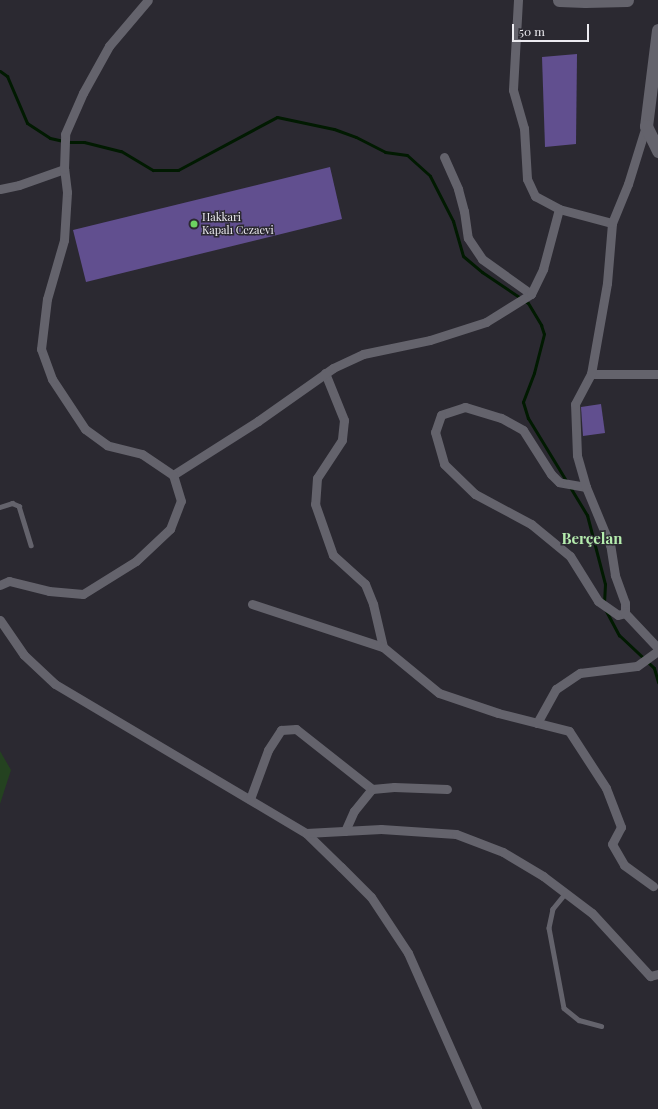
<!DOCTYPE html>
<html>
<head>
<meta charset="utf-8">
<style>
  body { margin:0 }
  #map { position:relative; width:658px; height:1109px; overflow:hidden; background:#2b2931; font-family:"Playfair Display",serif }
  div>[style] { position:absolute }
  .green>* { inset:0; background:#244220 }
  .stream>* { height:3px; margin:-1.5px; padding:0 1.5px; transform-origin:1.5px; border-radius:1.5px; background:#011a01 }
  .building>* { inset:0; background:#614f8f }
  .service>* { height:4.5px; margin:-2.25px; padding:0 2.25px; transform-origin:2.25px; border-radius:2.25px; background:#64636c }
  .minor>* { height:9px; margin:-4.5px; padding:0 4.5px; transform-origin:4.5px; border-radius:4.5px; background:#64636c }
  .secondary>* { height:13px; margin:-6.5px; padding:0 6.5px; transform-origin:6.5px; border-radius:6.5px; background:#64636c }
  .dots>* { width:11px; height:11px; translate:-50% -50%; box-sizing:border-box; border:2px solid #2b2931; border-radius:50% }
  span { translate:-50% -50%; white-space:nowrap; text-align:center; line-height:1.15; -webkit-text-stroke:3px #2b2931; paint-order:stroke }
  .poi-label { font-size:11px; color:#ecebf0 }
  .left { translate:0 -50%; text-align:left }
  .district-label { font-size:15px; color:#b5ecae; font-weight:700 }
  .scale { position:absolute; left:512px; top:24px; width:77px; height:18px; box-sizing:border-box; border:2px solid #ecebf0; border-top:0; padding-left:5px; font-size:12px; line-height:14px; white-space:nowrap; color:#ecebf0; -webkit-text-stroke:3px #2b2931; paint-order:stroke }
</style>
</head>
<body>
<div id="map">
  <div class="green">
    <div style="clip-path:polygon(0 751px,11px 770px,0 804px)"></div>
  </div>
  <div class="stream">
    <div style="left:0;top:71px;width:9px;rotate:36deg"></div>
    <div style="left:7px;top:76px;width:51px;rotate:66.9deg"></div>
    <div style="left:27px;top:123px;width:27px;rotate:33deg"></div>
    <div style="left:50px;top:138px;width:17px;rotate:13deg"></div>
    <div style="left:67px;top:142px;width:17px"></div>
    <div style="left:84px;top:142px;width:38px;rotate:14deg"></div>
    <div style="left:121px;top:151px;width:37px;rotate:31deg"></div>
    <div style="left:153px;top:170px;width:25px"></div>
    <div style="left:178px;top:170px;width:112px;rotate:-28.2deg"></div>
    <div style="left:277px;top:117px;width:58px;rotate:11.9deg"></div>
    <div style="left:334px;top:129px;width:23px;rotate:20deg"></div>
    <div style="left:356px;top:137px;width:33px;rotate:27deg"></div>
    <div style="left:385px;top:152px;width:22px;rotate:8deg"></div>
    <div style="left:407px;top:155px;width:31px;rotate:42deg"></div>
    <div style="left:430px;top:176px;width:51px;rotate:62.9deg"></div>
    <div style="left:453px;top:221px;width:36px;rotate:74deg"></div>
    <div style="left:463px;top:256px;width:25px;rotate:40deg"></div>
    <div style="left:482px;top:272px;width:55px;rotate:34deg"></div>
    <div style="left:528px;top:303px;width:26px;rotate:59deg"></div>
    <div style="left:541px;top:325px;width:9px;rotate:72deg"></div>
    <div style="left:544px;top:334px;width:40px;rotate:104.4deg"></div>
    <div style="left:534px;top:373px;width:31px;rotate:111deg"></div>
    <div style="left:523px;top:402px;width:17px;rotate:73deg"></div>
    <div style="left:528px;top:418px;width:114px;rotate:58.7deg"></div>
    <div style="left:587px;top:515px;width:71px;rotate:75.4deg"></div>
    <div style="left:605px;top:584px;width:20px;rotate:93deg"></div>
    <div style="left:605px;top:609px;width:30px;rotate:62deg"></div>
    <div style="left:619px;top:635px;width:48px;rotate:43.3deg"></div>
    <div style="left:654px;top:668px;width:15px;rotate:74deg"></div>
  </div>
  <div class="building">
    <div style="clip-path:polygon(577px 54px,576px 144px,545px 147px,542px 57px)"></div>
    <div style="clip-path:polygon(330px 167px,342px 219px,86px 282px,73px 230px)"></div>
    <div style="clip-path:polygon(601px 404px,605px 433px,583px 436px,581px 407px)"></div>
  </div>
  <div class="service">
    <div style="left:0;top:507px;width:13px;rotate:-18deg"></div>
    <div style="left:12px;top:503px;width:8px;rotate:23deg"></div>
    <div style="left:19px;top:506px;width:41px;rotate:72.9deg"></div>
    <div style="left:566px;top:893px;width:21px;rotate:129deg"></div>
    <div style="left:553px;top:909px;width:19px;rotate:102deg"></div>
    <div style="left:549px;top:928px;width:81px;rotate:79.4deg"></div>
    <div style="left:564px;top:1008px;width:19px;rotate:39deg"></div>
    <div style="left:579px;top:1020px;width:23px;rotate:15deg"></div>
  </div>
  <div class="minor">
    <div style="left:518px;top:0;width:90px;rotate:93.2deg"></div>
    <div style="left:513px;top:90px;width:40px;rotate:74deg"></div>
    <div style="left:524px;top:128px;width:51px;rotate:86.6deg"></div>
    <div style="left:527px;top:179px;width:19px;rotate:65deg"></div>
    <div style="left:535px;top:196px;width:27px;rotate:28deg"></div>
    <div style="left:559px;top:209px;width:55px;rotate:14.8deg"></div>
    <div style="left:444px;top:157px;width:35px;rotate:66deg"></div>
    <div style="left:458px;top:189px;width:23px;rotate:75deg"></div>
    <div style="left:464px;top:211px;width:27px;rotate:82deg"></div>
    <div style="left:468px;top:238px;width:25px;rotate:56deg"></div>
    <div style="left:482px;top:259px;width:60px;rotate:35.5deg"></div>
    <div style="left:0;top:189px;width:19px;rotate:-12deg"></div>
    <div style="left:19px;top:185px;width:48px;rotate:-19.6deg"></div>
    <div style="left:325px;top:373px;width:51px;rotate:68deg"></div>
    <div style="left:344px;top:420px;width:20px;rotate:96deg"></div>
    <div style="left:342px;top:440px;width:45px;rotate:123.3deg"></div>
    <div style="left:317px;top:478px;width:26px;rotate:94deg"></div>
    <div style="left:315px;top:504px;width:54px;rotate:70.6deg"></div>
    <div style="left:333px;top:555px;width:43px;rotate:42.2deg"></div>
    <div style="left:365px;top:584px;width:22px;rotate:68deg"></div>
    <div style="left:373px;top:604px;width:44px;rotate:76.9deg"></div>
    <div style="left:591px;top:374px;width:67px"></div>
    <div style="left:173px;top:475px;width:101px;rotate:-32.4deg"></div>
    <div style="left:258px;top:421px;width:92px;rotate:-35.2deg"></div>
    <div style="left:333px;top:368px;width:33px;rotate:-25deg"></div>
    <div style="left:363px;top:354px;width:68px;rotate:-11.8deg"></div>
    <div style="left:430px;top:340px;width:59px;rotate:-17.8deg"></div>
    <div style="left:486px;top:322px;width:53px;rotate:-31.9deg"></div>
    <div style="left:531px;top:294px;width:28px;rotate:-64deg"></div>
    <div style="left:543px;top:269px;width:62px;rotate:-75.1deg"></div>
    <div style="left:586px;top:487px;width:27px;rotate:-170deg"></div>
    <div style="left:559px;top:482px;width:11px;rotate:-135deg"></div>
    <div style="left:551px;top:474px;width:52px;rotate:-122.5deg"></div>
    <div style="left:523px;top:430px;width:25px;rotate:-151deg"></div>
    <div style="left:501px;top:418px;width:38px;rotate:-163deg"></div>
    <div style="left:465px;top:407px;width:25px;rotate:162deg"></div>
    <div style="left:441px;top:415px;width:18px;rotate:109deg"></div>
    <div style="left:435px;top:432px;width:33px;rotate:74deg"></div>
    <div style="left:444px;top:464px;width:43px;rotate:44.1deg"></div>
    <div style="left:475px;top:494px;width:64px;rotate:28.2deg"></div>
    <div style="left:531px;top:524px;width:50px;rotate:39.4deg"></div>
    <div style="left:570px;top:556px;width:53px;rotate:58.1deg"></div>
    <div style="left:598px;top:601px;width:24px;rotate:35deg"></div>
    <div style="left:618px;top:615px;width:7px;rotate:-16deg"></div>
    <div style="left:625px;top:613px;width:10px;rotate:-90deg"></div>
    <div style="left:625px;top:603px;width:30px;rotate:-110deg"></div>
    <div style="left:615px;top:575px;width:30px;rotate:-99deg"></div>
    <div style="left:610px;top:545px;width:63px;rotate:-112.5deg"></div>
    <div style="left:586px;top:487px;width:33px;rotate:-106deg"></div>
    <div style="left:577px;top:455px;width:51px;rotate:-92.2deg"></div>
    <div style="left:575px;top:404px;width:34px;rotate:-62deg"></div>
    <div style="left:591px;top:374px;width:92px;rotate:-80deg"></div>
    <div style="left:607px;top:283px;width:60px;rotate:-85.2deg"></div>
    <div style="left:612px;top:223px;width:42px;rotate:-67.7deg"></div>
    <div style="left:628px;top:184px;width:61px;rotate:-72.8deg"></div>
    <div style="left:0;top:585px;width:10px;rotate:-24deg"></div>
    <div style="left:9px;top:581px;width:41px;rotate:14deg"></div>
    <div style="left:49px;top:591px;width:34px;rotate:5deg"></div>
    <div style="left:83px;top:594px;width:62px;rotate:-31.9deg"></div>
    <div style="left:136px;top:561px;width:47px;rotate:-43.3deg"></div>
    <div style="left:170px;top:529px;width:30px;rotate:-69deg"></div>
    <div style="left:181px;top:501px;width:27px;rotate:-107deg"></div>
    <div style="left:173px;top:475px;width:37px;rotate:-146deg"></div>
    <div style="left:142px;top:454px;width:36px;rotate:-166deg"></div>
    <div style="left:107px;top:445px;width:27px;rotate:-144deg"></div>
    <div style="left:85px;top:429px;width:60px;rotate:-123.4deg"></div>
    <div style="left:52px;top:379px;width:32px;rotate:-110deg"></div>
    <div style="left:41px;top:349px;width:50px;rotate:-83.2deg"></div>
    <div style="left:47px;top:299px;width:61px;rotate:-73.9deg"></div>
    <div style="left:64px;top:240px;width:48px;rotate:-86.4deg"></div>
    <div style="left:67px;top:192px;width:23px;rotate:-97deg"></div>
    <div style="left:64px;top:169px;width:35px;rotate:-88deg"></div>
    <div style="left:65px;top:134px;width:45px;rotate:-66.3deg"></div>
    <div style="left:83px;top:93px;width:54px;rotate:-61deg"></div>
    <div style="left:109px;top:46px;width:60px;rotate:-49.7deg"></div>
    <div style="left:252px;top:604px;width:138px;rotate:18.2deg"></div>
    <div style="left:383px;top:647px;width:72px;rotate:39.4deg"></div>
    <div style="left:439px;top:693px;width:62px;rotate:18.7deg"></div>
    <div style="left:498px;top:713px;width:73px;rotate:14.2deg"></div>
    <div style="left:569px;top:731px;width:68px;rotate:57deg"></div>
    <div style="left:606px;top:788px;width:42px;rotate:69deg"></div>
    <div style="left:621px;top:827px;width:19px;rotate:118deg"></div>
    <div style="left:612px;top:844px;width:24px;rotate:60deg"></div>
    <div style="left:624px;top:865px;width:36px;rotate:36deg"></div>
    <div style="left:625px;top:613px;width:48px;rotate:46.7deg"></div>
    <div style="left:0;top:620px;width:42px;rotate:55.6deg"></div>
    <div style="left:24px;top:655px;width:42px;rotate:43.1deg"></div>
    <div style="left:55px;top:684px;width:292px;rotate:30.7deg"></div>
    <div style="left:306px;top:833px;width:49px;rotate:44.2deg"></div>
    <div style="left:341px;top:867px;width:42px;rotate:45deg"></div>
    <div style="left:371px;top:897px;width:67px;rotate:56.5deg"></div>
    <div style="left:408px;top:953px;width:171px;rotate:66.1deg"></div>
    <div style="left:537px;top:723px;width:39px;rotate:-61deg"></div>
    <div style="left:556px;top:689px;width:29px;rotate:-34deg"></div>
    <div style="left:580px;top:673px;width:57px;rotate:-7deg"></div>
    <div style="left:637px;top:666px;width:26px;rotate:-36deg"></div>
    <div style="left:250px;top:799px;width:52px;rotate:-69.8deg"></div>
    <div style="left:268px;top:750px;width:24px;rotate:-57deg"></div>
    <div style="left:281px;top:730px;width:15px;rotate:-4deg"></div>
    <div style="left:296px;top:729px;width:97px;rotate:38.3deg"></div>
    <div style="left:345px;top:831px;width:22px;rotate:-66deg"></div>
    <div style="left:354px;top:811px;width:28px;rotate:-51deg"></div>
    <div style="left:372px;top:789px;width:22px;rotate:-5deg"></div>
    <div style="left:394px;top:787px;width:53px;rotate:2.2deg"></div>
    <div style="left:306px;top:833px;width:75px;rotate:-3.1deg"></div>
    <div style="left:381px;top:829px;width:75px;rotate:3.8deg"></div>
    <div style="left:456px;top:834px;width:50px;rotate:21deg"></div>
    <div style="left:503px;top:852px;width:47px;rotate:31deg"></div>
    <div style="left:543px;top:876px;width:61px;rotate:37.1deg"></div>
    <div style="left:592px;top:913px;width:86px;rotate:47.4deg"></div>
    <div style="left:650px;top:976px;width:8px;rotate:-14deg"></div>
  </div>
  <div class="secondary">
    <div style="left:559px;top:0;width:26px;rotate:2deg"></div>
    <div style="left:585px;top:1px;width:42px;rotate:-1.4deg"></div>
    <div style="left:658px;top:30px;width:97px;rotate:97.1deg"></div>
    <div style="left:646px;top:126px;width:28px;rotate:64deg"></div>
  </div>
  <div class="dots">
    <div style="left:194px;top:224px;background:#6dd361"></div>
  </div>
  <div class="poi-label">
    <span class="left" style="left:202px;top:224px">Hakkari<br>Kapalı Cezaevi</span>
  </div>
  <div class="district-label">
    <span style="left:592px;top:539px">Berçelan</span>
  </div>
  <div class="scale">50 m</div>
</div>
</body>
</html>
